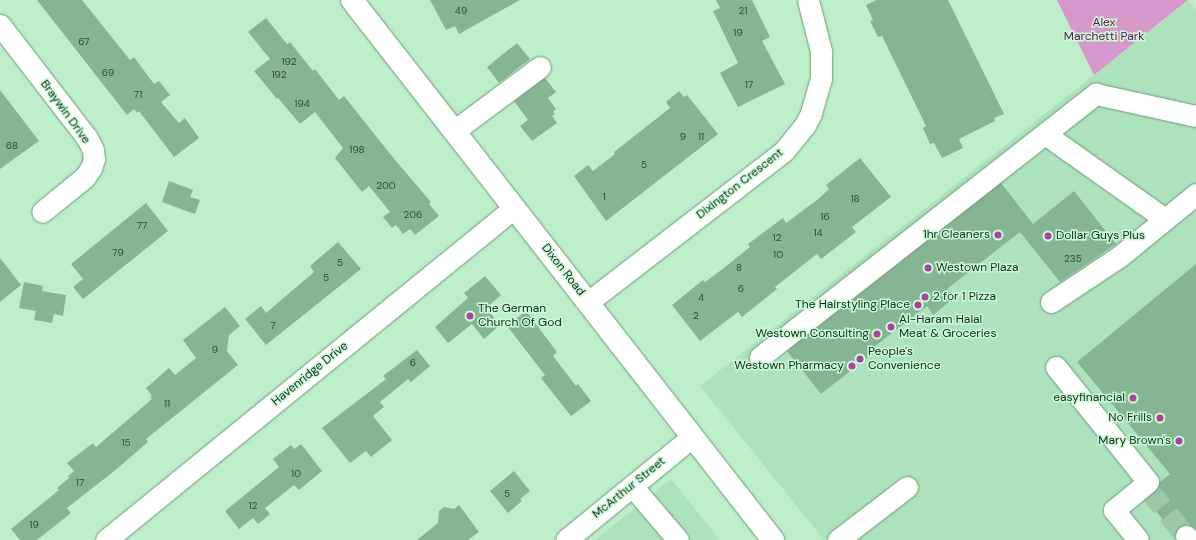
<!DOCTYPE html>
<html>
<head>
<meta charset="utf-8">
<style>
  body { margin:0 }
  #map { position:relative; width:1196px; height:540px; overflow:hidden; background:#beefcb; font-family:"DM Sans",sans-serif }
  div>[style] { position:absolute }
  .built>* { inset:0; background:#ade3bc }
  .green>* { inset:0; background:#d697cb }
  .building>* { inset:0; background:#86b593 }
  .minor-tunnel>* { height:21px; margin-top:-10.5px; transform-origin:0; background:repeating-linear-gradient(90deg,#9cc7a8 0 21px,transparent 0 31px) }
  .roads { filter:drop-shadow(0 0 1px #6e9b7a) drop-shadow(0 0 1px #6e9b7a) }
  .minor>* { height:21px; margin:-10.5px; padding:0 10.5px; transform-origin:10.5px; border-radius:10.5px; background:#fff }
  .major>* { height:22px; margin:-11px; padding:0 11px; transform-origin:11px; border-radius:11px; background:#fff }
  .dots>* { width:11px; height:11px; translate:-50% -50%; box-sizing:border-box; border:2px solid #cbfcd8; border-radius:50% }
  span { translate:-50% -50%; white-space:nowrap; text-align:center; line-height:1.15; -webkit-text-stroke:3px #cbfcd8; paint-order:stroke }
  .number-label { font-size:10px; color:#304a38 }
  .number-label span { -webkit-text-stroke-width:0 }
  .park-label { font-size:12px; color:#5f0d58 }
  .street-label { font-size:12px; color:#14271a }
  .poi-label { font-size:12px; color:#14271a }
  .right { translate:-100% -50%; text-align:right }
  .left { translate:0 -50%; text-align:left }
</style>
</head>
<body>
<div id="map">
  <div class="built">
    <div style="clip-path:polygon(1189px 0,1196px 11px,1196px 540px,824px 540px,700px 386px)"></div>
    <div style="clip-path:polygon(671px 479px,720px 540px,595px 540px)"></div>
  </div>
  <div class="green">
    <div style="clip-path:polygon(1057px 0,1188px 0,1094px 75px)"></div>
  </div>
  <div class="building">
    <div style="clip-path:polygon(37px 0,82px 0,130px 60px,134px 57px,154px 84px,159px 81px,170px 95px,161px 102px,179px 123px,185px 118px,199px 138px,174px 157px,139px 111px,137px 113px,134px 109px,127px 115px)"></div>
    <div style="clip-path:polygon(430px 0,520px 0,459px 34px,455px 26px,446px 30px)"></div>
    <div style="clip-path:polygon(716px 0,752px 0,770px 37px,762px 41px,785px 84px,738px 107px,720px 73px,738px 63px,713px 11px,720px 8px)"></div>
    <div style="clip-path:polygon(876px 0,948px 0,1004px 114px,994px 118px,995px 121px,959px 139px,963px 148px,942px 158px,934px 143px,930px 144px,923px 128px,926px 126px,882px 36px,878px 37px,870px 21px,873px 20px,866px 5px)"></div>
    <div style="clip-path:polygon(266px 18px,287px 44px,290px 42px,313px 71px,315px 69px,339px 100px,344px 96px,395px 160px,431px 202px,429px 204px,439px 216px,415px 235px,410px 229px,403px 234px,396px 225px,392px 228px,383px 217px,390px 212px,369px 186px,362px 192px,335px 158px,343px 148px,315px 112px,300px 124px,278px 98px,277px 99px,254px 71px,270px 59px,248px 32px)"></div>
    <div style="clip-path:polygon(517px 43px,530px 59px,499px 83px,487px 67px)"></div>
    <div style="clip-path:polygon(545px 78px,556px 92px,548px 98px,556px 109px,553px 112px,555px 114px,552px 116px,557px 123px,532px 141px,520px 126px,528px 120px,514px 101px)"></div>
    <div style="clip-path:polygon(0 90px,39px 141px,0 169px)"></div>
    <div style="clip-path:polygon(679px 91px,684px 97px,687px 95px,718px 134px,606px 221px,574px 176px,588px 165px,593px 171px,615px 154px,614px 152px,670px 108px,666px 102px)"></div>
    <div style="clip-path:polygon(860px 158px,891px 197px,852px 227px,856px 232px,821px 259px,817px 254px,775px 287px,777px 289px,742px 317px,738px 312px,700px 341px,672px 305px,703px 280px,705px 282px,720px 271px,750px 247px,748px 244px,783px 218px,786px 223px,817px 200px,829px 189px,826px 185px)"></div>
    <div style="clip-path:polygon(169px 181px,193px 190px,190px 197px,200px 200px,195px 214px,162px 202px)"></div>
    <div style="clip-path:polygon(1001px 183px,1033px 224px,1074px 191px,1116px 244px,1060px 282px,1020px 232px,947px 289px,954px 298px,933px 315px,927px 306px,874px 347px,877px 350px,821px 394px,787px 351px)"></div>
    <div style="clip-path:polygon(146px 203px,168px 231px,83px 299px,73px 287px,83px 279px,71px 264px)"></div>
    <div style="clip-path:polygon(338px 242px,361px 269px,266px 345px,245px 319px,261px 306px,266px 313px,314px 272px,310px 266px)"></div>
    <div style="clip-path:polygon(0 258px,21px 285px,0 302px)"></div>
    <div style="clip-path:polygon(1196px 264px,1196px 528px,1183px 524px,1177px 528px,1174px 533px,1146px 499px,1156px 491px,1160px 482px,1170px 474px,1077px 362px)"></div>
    <div style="clip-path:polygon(485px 276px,501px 295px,486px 308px,500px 325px,484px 339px,472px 324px,448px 343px,435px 327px,468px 298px,464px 293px)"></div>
    <div style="clip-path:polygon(24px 282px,43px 286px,42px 291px,66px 295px,63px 316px,54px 314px,52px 323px,34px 320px,36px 311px,19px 308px)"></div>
    <div style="clip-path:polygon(225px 307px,240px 326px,229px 335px,227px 351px,238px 365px,146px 439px,148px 442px,118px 468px,67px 508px,71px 513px,37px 540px,20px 540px,11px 529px,59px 490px,57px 488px,69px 478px,68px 476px,74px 471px,67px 463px,93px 443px,96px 447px,152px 399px,150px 397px,152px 396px,146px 388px,169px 368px,175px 375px,196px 358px,183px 340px)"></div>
    <div style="clip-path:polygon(526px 311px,557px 352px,553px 356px,576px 386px,578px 384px,591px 401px,571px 416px,541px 378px,545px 375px,507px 326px)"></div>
    <div style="clip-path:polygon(417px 350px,430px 366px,411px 382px,408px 379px,380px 402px,384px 407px,373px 416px,392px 440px,371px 457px,366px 451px,350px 463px,322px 428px,386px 379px,383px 376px)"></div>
    <div style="clip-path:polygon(301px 444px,322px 471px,299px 490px,294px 485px,265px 508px,270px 514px,258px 524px,253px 518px,239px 529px,225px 511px,279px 467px,273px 459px,291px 445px,294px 449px)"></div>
    <div style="clip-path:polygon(514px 471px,530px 491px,520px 499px,522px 501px,508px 513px,490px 491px)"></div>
    <div style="clip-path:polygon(459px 505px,479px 532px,468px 540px,417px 540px,438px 523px,439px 511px,444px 507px,454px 509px)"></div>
  </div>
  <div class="minor-tunnel">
    <div style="left:1149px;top:490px;width:59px;rotate:51.2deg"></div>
  </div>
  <div class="roads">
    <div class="minor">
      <div style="left:0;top:25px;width:143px;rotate:52.4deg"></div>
      <div style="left:87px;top:138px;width:13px;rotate:63deg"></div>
      <div style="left:93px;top:150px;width:9px;rotate:84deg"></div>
      <div style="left:94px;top:159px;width:9px;rotate:108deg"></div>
      <div style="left:91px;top:168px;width:11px;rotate:124deg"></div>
      <div style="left:85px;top:177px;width:55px;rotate:140.9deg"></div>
      <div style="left:454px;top:131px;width:107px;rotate:-36.7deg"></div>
      <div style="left:1045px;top:134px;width:147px;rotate:35.3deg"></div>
      <div style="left:588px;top:302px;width:247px;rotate:-37.6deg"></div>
      <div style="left:784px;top:151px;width:33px;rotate:-51deg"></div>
      <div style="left:805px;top:125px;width:13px;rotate:-63deg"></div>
      <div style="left:811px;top:113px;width:35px;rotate:-74deg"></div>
      <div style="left:821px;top:79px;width:28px;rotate:-90deg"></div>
      <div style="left:821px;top:51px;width:53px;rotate:-104.3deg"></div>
      <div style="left:1051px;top:302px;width:83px;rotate:-33.7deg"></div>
      <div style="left:1120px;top:256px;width:98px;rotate:-39.2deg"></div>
      <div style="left:760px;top:357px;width:427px;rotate:-38.1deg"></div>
      <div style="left:1096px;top:94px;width:102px;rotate:12.4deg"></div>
      <div style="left:1056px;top:367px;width:147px;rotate:51.3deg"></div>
      <div style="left:1148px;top:482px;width:44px;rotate:140.5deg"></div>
      <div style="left:1114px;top:510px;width:38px;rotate:51deg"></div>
      <div style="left:632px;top:486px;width:71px;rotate:49.6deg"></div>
      <div style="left:1186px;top:536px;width:6px;rotate:45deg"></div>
      <div style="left:106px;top:540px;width:526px;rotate:-39.14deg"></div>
      <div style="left:566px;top:540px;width:163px;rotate:-39.3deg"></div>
      <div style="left:838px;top:540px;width:87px;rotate:-37.5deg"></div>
    </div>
    <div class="major">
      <div style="left:352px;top:0;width:685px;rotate:52.06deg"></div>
    </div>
  </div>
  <div class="dots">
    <div style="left:998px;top:235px;background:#ad40a0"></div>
    <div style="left:1048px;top:236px;background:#ad40a0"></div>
    <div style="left:928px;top:268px;background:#ad40a0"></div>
    <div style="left:925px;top:297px;background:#ad40a0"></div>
    <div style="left:918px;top:305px;background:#ad40a0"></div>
    <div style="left:470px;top:316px;background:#ad40a0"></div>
    <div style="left:891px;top:327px;background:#ad40a0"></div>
    <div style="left:877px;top:334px;background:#ad40a0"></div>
    <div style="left:860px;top:359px;background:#ad40a0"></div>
    <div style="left:852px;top:366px;background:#ad40a0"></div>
    <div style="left:1133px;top:398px;background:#ad40a0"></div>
    <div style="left:1160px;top:418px;background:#ad40a0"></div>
    <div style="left:1179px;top:441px;background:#ad40a0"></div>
  </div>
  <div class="number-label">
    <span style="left:461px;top:11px">49</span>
    <span style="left:743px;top:11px">21</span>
    <span style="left:738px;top:33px">19</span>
    <span style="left:84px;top:42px">67</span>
    <span style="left:289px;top:62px">192</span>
    <span style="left:108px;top:73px">69</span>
    <span style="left:279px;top:75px">192</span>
    <span style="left:749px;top:85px">17</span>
    <span style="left:138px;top:95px">71</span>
    <span style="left:302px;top:104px">194</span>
    <span style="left:683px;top:137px">9</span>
    <span style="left:701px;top:137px">11</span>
    <span style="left:12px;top:146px">68</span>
    <span style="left:357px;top:150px">198</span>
    <span style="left:644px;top:165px">5</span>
    <span style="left:386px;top:186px">200</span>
    <span style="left:604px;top:197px">1</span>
    <span style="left:855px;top:199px">18</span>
    <span style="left:413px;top:215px">206</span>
    <span style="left:825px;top:217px">16</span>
    <span style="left:142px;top:226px">77</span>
    <span style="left:818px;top:233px">14</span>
    <span style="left:777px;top:238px">12</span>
    <span style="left:118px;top:253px">79</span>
    <span style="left:778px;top:255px">10</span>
    <span style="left:1073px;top:259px">235</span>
    <span style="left:340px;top:263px">5</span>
    <span style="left:739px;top:268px">8</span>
    <span style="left:326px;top:278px">5</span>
    <span style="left:741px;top:289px">6</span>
    <span style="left:701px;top:298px">4</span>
    <span style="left:696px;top:316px">2</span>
    <span style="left:273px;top:326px">7</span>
    <span style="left:215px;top:350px">9</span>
    <span style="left:413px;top:363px">6</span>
    <span style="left:167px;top:404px">11</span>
    <span style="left:126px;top:443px">15</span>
    <span style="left:296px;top:474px">10</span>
    <span style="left:80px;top:483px">17</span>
    <span style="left:507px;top:494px">5</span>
    <span style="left:253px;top:506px">12</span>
    <span style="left:34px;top:525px">19</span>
  </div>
  <div class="park-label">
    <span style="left:1104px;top:30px">Alex<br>Marchetti Park</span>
  </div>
  <div class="street-label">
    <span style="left:65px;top:112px;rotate:54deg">Braywin Drive</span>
    <span style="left:740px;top:184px;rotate:-38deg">Dixington Crescent</span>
    <span style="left:563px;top:270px;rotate:52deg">Dixon Road</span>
    <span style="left:310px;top:374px;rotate:-39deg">Havenridge Drive</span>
    <span style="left:629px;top:488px;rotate:-39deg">McArthur Street</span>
  </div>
  <div class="poi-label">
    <span class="right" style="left:990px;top:235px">1hr Cleaners</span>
    <span class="left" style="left:1056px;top:236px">Dollar Guys Plus</span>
    <span class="left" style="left:936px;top:268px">Westown Plaza</span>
    <span class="left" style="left:933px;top:297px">2 for 1 Pizza</span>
    <span class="right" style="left:910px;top:305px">The Hairstyling Place</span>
    <span class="left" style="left:478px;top:316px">The German<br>Church Of God</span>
    <span class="left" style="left:899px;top:327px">Al-Haram Halal<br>Meat &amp; Groceries</span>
    <span class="right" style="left:869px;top:334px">Westown Consulting</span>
    <span class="left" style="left:868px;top:359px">People's<br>Convenience</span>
    <span class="right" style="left:844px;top:366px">Westown Pharmacy</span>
    <span class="right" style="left:1125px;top:398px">easyfinancial</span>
    <span class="right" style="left:1152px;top:418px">No Frills</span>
    <span class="right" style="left:1171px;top:441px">Mary Brown's</span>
  </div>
</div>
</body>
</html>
